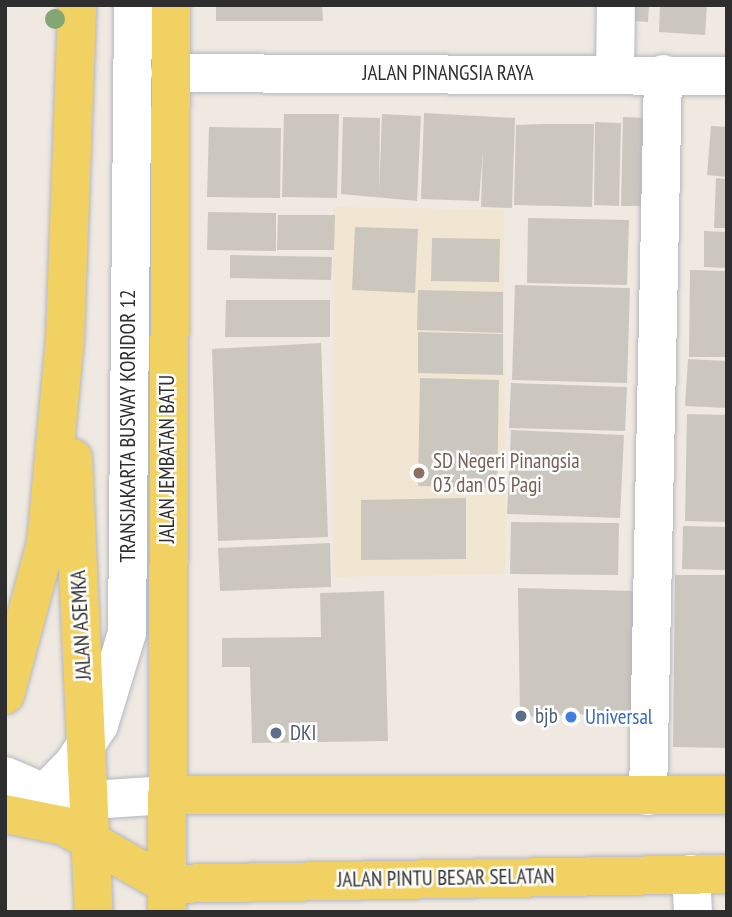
<!DOCTYPE html>
<html>
<head>
<meta charset="utf-8">
<style>
  body { margin:0 }
  #map { position:relative; width:732px; height:917px; overflow:hidden; background:#efe9e1; font-family:"PT Sans Narrow",sans-serif }
  div>[style] { position:absolute }
  .education>* { inset:0; background:#f0e6d1 }
  .building>* { inset:0; background:#cbc7bf }
  .roads { filter:drop-shadow(0 0 2px #b4b7c1) drop-shadow(0 0 2px #b4b7c1) }
  .minor>* { height:38px; margin:-19px; padding:0 19px; transform-origin:19px; border-radius:19px; background:#fff }
  .major>* { height:38px; margin:-19px; padding:0 19px; transform-origin:19px; border-radius:19px; background:#f2d163 }
  .trees>* { width:20px; height:20px; margin:-10px; border-radius:50%; background:#84a574 }
  .dots>* { width:19px; height:19px; translate:-50% -50%; box-sizing:border-box; border:4px solid #fff; border-radius:50% }
  span { translate:-50% -50%; white-space:nowrap; text-align:center; line-height:1.15; -webkit-text-stroke:5px #fff; paint-order:stroke }
  .street-label { font-size:21px; color:#2e2e2e }
  .education-label { font-size:21px; color:#785e54 }
  .left { translate:0 -50%; text-align:left }
  .service-label { font-size:21px; color:#4e5e75 }
  .shop-label { font-size:21px; color:#366cbe }
  .frame { position:absolute; inset:0; border:7px solid #2e2e2e; pointer-events:none }
</style>
</head>
<body>
<div id="map">
  <div class="education">
    <div style="clip-path:polygon(333px 207px,504px 210px,505px 574px,333px 577px)"></div>
  </div>
  <div class="building">
    <div style="clip-path:polygon(216px 5px,322px 5px,323px 21px,216px 21px)"></div>
    <div style="clip-path:polygon(622px 5px,649px 5px,648px 22px,621px 20px)"></div>
    <div style="clip-path:polygon(660px 5px,707px 5px,705px 35px,659px 32px)"></div>
    <div style="clip-path:polygon(424px 113px,515px 118px,512px 208px,481px 207px,483px 149px,479px 201px,421px 199px)"></div>
    <div style="clip-path:polygon(284px 114px,339px 114px,337px 198px,282px 197px)"></div>
    <div style="clip-path:polygon(382px 114px,421px 116px,417px 201px,341px 194px,343px 117px,380px 118px,379px 192px)"></div>
    <div style="clip-path:polygon(623px 117px,646px 118px,643px 206px,621px 206px)"></div>
    <div style="clip-path:polygon(595px 122px,621px 123px,619px 206px,594px 205px)"></div>
    <div style="clip-path:polygon(542px 124px,594px 124px,592px 207px,514px 205px,516px 125px)"></div>
    <div style="clip-path:polygon(711px 126px,727px 127px,727px 177px,707px 175px)"></div>
    <div style="clip-path:polygon(209px 127px,281px 128px,280px 198px,207px 197px)"></div>
    <div style="clip-path:polygon(716px 178px,727px 179px,727px 228px,714px 228px)"></div>
    <div style="clip-path:polygon(208px 212px,276px 213px,276px 251px,207px 250px)"></div>
    <div style="clip-path:polygon(278px 215px,335px 215px,334px 250px,277px 250px)"></div>
    <div style="clip-path:polygon(528px 218px,629px 220px,627px 285px,527px 283px)"></div>
    <div style="clip-path:polygon(355px 227px,418px 229px,415px 293px,352px 290px)"></div>
    <div style="clip-path:polygon(704px 231px,727px 232px,727px 268px,704px 267px)"></div>
    <div style="clip-path:polygon(432px 238px,500px 239px,499px 282px,431px 281px)"></div>
    <div style="clip-path:polygon(230px 255px,332px 257px,331px 280px,230px 278px)"></div>
    <div style="clip-path:polygon(690px 270px,727px 271px,727px 357px,689px 357px)"></div>
    <div style="clip-path:polygon(515px 285px,630px 288px,627px 383px,512px 380px)"></div>
    <div style="clip-path:polygon(418px 290px,503px 292px,503px 333px,417px 330px)"></div>
    <div style="clip-path:polygon(226px 300px,330px 300px,330px 337px,225px 337px)"></div>
    <div style="clip-path:polygon(418px 332px,503px 334px,503px 375px,418px 373px)"></div>
    <div style="clip-path:polygon(321px 343px,328px 537px,218px 541px,212px 349px)"></div>
    <div style="clip-path:polygon(688px 359px,727px 361px,727px 408px,685px 406px)"></div>
    <div style="clip-path:polygon(420px 378px,499px 380px,497px 488px,418px 486px)"></div>
    <div style="clip-path:polygon(511px 383px,627px 387px,625px 431px,509px 428px)"></div>
    <div style="clip-path:polygon(687px 414px,727px 415px,727px 522px,685px 521px)"></div>
    <div style="clip-path:polygon(511px 430px,624px 435px,620px 518px,507px 514px)"></div>
    <div style="clip-path:polygon(466px 498px,466px 559px,361px 560px,361px 500px)"></div>
    <div style="clip-path:polygon(511px 522px,619px 523px,618px 575px,510px 574px)"></div>
    <div style="clip-path:polygon(683px 526px,727px 527px,727px 570px,682px 569px)"></div>
    <div style="clip-path:polygon(330px 543px,331px 587px,220px 591px,218px 548px)"></div>
    <div style="clip-path:polygon(675px 575px,727px 575px,727px 748px,673px 747px)"></div>
    <div style="clip-path:polygon(518px 588px,637px 591px,637px 712px,520px 717px)"></div>
    <div style="clip-path:polygon(384px 591px,388px 741px,252px 743px,250px 667px,222px 667px,222px 638px,321px 637px,320px 593px)"></div>
  </div>
  <div class="roads">
    <div class="minor">
      <div style="left:170px;top:73px;width:557px;rotate:0.31deg"></div>
      <div style="left:615px;top:73px;width:68px;rotate:-89.2deg"></div>
      <div style="left:5px;top:776px;width:46px;rotate:23.2deg"></div>
      <div style="left:47px;top:794px;width:44px;rotate:7.8deg"></div>
      <div style="left:91px;top:800px;width:76px;rotate:-3.8deg"></div>
      <div style="left:648px;top:796px;width:722px;rotate:-88.81deg"></div>
      <div style="left:24px;top:814px;width:70px;rotate:-45.6deg"></div>
      <div style="left:73px;top:764px;width:47px;rotate:-56.3deg"></div>
      <div style="left:99px;top:725px;width:96px;rotate:-73.1deg"></div>
      <div style="left:127px;top:633px;width:628px;rotate:-89.45deg"></div>
      <div style="left:691px;top:874px;width:38px;rotate:87deg"></div>
    </div>
    <div class="major">
      <div style="left:73px;top:458px;width:454px;rotate:87.4deg"></div>
      <div style="left:5px;top:695px;width:157px;rotate:-74.9deg"></div>
      <div style="left:46px;top:543px;width:207px;rotate:-84.7deg"></div>
      <div style="left:65px;top:337px;width:332px;rotate:-87.9deg"></div>
      <div style="left:167px;top:795px;width:560px"></div>
      <div style="left:5px;top:814px;width:60px;rotate:11.5deg"></div>
      <div style="left:64px;top:826px;width:117px;rotate:29.6deg"></div>
      <div style="left:166px;top:884px;width:561px;rotate:-1.02deg"></div>
      <div style="left:167px;top:912px;width:907px;rotate:-89.75deg"></div>
    </div>
  </div>
  <div class="trees">
    <div style="left:55px;top:19px"></div>
  </div>
  <div class="dots">
    <div style="left:419px;top:473px;background:#8d6e63"></div>
    <div style="left:521px;top:716px;background:#5c6f8a"></div>
    <div style="left:571px;top:717px;background:#3f7fe0"></div>
    <div style="left:276px;top:733px;background:#5c6f8a"></div>
  </div>
  <div class="street-label">
    <span style="left:448px;top:73px">JALAN PINANGSIA RAYA</span>
    <span style="left:128px;top:426px;rotate:-90deg">TRANSJAKARTA BUSWAY KORIDOR 12</span>
    <span style="left:167px;top:459px;rotate:-90deg">JALAN JEMBATAN BATU</span>
    <span style="left:81px;top:625px;rotate:-93deg">JALAN ASEMKA</span>
    <span style="left:446px;top:878px;rotate:-1deg">JALAN PINTU BESAR SELATAN</span>
  </div>
  <div class="education-label">
    <span class="left" style="left:433px;top:473px">SD Negeri Pinangsia<br>03 dan 05 Pagi</span>
  </div>
  <div class="service-label">
    <span class="left" style="left:535px;top:716px">bjb</span>
    <span class="left" style="left:290px;top:733px">DKI</span>
  </div>
  <div class="shop-label">
    <span class="left" style="left:585px;top:717px">Universal</span>
  </div>
  <div class="frame"></div>
</div>
</body>
</html>
